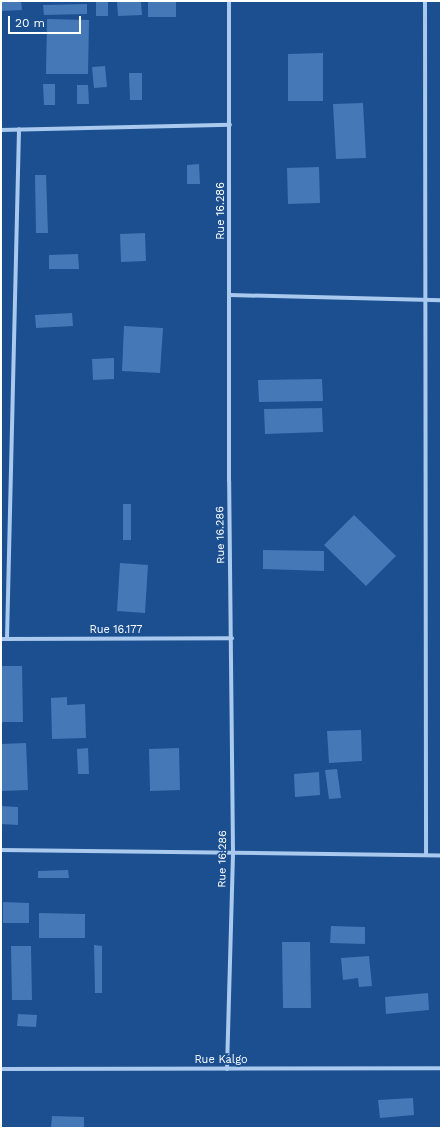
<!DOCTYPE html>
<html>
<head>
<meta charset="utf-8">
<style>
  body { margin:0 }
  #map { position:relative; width:442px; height:1129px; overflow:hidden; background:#1b4f8f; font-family:"Work Sans",sans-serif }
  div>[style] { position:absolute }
  .building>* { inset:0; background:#4478b7 }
  .street>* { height:4px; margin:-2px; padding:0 2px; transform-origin:2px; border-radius:2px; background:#a9c9ee }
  span { translate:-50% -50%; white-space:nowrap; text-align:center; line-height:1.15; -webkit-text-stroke:3.5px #1b4f8f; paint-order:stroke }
  .street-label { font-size:11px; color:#fff }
  .frame { position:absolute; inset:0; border:2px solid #fff; pointer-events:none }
  .scale { position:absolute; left:8px; top:16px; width:73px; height:18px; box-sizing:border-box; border:2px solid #fff; border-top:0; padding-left:5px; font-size:12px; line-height:14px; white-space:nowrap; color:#fff; -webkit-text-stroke:3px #1b4f8f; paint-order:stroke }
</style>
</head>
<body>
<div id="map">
  <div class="building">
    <div style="clip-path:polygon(1px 1px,21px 1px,22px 10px,1px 11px)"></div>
    <div style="clip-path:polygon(96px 1px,108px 1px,108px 16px,96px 16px)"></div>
    <div style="clip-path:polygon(117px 1px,141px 1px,142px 15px,118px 16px)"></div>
    <div style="clip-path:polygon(148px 1px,176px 1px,176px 17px,148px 17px)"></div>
    <div style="clip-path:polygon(87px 4px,87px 14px,44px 15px,43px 5px)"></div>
    <div style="clip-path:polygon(47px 19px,89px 20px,88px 74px,46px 74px)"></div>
    <div style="clip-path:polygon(323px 53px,323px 101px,288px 101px,288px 54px)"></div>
    <div style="clip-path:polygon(105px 66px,107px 87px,94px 88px,92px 67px)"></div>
    <div style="clip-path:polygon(129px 73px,142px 73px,142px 100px,130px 100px)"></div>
    <div style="clip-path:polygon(43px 84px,55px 84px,55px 105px,44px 105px)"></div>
    <div style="clip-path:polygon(77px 85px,88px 85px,89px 104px,77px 104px)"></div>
    <div style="clip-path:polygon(363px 103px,366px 158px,336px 159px,333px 104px)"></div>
    <div style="clip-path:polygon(199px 164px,200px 184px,187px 184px,187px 165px)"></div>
    <div style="clip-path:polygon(319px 167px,320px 203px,288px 204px,287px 168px)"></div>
    <div style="clip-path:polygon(35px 175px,46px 175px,48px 233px,36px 233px)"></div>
    <div style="clip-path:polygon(145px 233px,146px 261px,121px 262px,120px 234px)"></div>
    <div style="clip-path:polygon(78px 254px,79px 269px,49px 269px,49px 255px)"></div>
    <div style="clip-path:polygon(72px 313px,73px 326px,36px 328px,35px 315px)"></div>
    <div style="clip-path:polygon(124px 326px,163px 328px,160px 373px,122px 371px)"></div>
    <div style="clip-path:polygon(114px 358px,114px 379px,93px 380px,92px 359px)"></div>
    <div style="clip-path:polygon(322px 379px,323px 401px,259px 402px,258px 380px)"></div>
    <div style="clip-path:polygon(322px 408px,323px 432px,265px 434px,264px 409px)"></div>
    <div style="clip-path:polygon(123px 504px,131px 504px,131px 540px,123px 540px)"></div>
    <div style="clip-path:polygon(354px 515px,396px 556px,366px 586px,324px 545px)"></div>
    <div style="clip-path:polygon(263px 550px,324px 551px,324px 571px,263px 569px)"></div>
    <div style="clip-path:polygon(120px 563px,148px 565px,145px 613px,117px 611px)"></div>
    <div style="clip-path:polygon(1px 666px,22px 666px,23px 722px,1px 722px)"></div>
    <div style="clip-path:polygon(67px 697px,67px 705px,85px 704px,86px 738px,52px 739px,51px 698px)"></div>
    <div style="clip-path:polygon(361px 730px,362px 761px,329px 763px,327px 731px)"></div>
    <div style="clip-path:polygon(26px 743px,28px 790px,1px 791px,1px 744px)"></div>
    <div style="clip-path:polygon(88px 748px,89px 774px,78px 774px,77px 749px)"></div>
    <div style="clip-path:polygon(179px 748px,180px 790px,150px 791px,149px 749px)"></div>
    <div style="clip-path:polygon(337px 769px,341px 798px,329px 799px,325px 770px)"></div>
    <div style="clip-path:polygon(319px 772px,320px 795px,295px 797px,294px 774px)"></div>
    <div style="clip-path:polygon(1px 806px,18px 807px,18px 825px,1px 824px)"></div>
    <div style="clip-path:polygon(68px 870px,69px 878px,38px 878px,38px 871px)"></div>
    <div style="clip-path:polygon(3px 902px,29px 903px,29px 923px,3px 923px)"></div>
    <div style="clip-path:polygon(39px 913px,85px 914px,85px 938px,39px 938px)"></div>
    <div style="clip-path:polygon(331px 926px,365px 927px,365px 944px,330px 943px)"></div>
    <div style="clip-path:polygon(282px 942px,310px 942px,311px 1008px,283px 1008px)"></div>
    <div style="clip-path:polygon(94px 945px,102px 946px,102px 993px,95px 993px)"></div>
    <div style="clip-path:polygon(11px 946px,31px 946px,32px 1000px,12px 1000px)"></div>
    <div style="clip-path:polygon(369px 956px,372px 986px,359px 987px,358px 978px,343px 980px,341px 958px)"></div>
    <div style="clip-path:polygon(428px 993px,429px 1010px,386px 1014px,385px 997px)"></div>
    <div style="clip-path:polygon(18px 1014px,37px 1015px,36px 1027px,17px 1026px)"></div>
    <div style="clip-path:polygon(413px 1098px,414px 1115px,380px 1118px,378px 1100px)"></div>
    <div style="clip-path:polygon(52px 1116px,84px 1117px,84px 1128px,51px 1128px)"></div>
  </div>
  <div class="street">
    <div style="left:425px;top:1px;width:854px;rotate:89.93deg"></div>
    <div style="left:1px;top:130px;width:229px;rotate:-1.3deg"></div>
    <div style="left:230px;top:295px;width:211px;rotate:1.4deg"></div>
    <div style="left:1px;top:639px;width:231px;rotate:-0.2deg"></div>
    <div style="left:7px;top:639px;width:510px;rotate:-88.65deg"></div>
    <div style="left:1px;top:850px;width:440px;rotate:0.7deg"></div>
    <div style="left:1px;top:1069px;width:440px;rotate:-0.1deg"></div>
    <div style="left:227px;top:1069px;width:218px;rotate:-88.4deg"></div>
    <div style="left:233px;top:851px;width:370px;rotate:-90.6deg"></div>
    <div style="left:229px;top:481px;width:480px;rotate:-90deg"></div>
  </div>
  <div class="street-label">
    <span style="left:221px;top:211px;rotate:-90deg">Rue 16.286</span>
    <span style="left:221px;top:535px;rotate:-91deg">Rue 16.286</span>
    <span style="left:116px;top:630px">Rue 16.177</span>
    <span style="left:223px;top:859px;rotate:-89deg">Rue 16.286</span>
    <span style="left:221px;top:1060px">Rue Kalgo</span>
  </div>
  <div class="frame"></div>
  <div class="scale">20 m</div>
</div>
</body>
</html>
